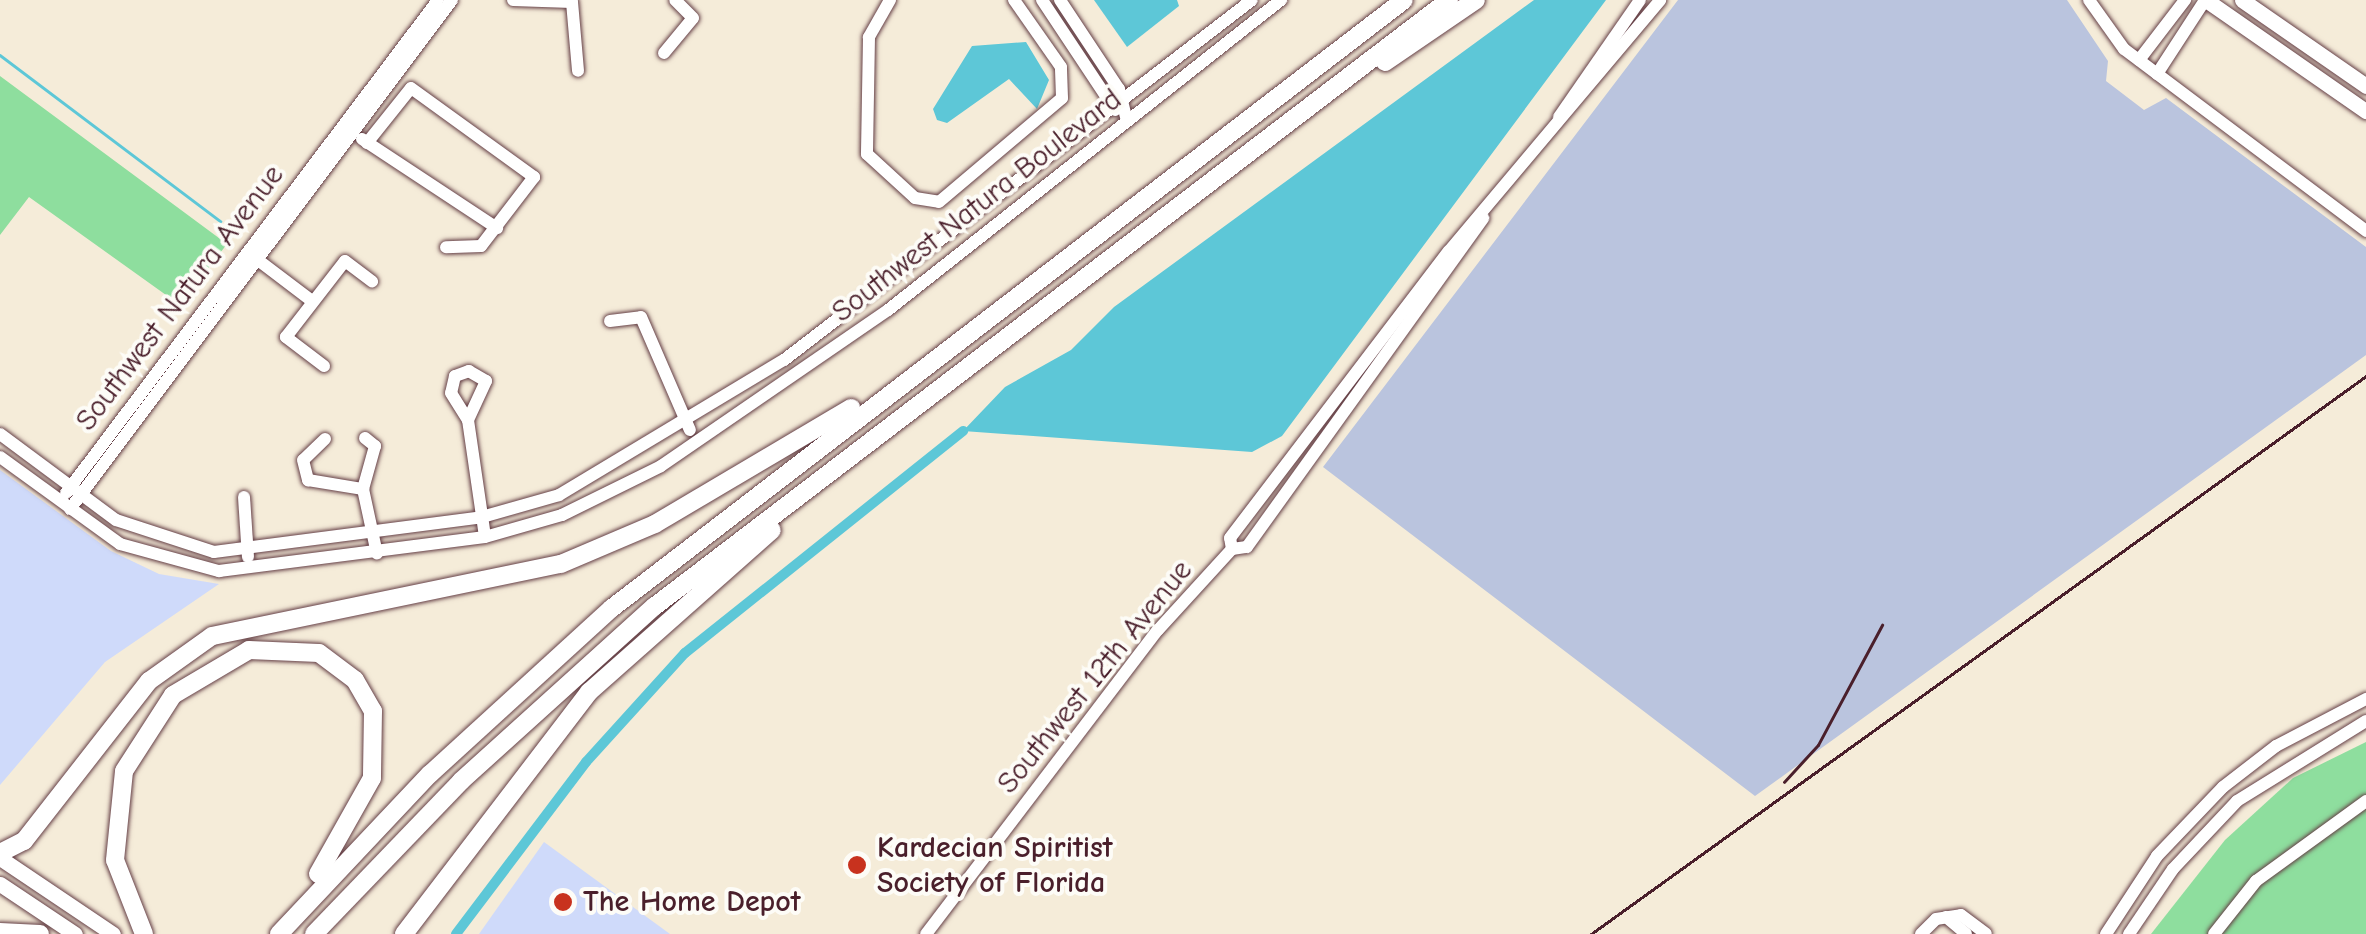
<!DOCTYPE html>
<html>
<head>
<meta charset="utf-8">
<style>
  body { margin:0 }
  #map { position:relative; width:2366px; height:934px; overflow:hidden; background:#f5ecd9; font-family:"Comic Neue",sans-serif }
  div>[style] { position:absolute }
  .built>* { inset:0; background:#cfdafa }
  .industrial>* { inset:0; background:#bac4de }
  .green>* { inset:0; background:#8ede9e }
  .water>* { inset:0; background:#5dc7d7 }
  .stream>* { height:2.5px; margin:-1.25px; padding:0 1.25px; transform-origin:1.25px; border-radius:1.25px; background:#5dc7d7 }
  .canal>* { height:10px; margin:-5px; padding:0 5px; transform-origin:5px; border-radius:5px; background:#5dc7d7 }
  .roads { filter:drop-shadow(0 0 2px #643e45) drop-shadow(0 0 2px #643e45) }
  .minor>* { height:12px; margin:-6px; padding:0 6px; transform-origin:6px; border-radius:6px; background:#fff }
  .major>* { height:15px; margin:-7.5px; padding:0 7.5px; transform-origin:7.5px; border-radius:7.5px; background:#fff }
  .highway>* { height:18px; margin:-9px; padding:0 9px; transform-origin:9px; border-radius:9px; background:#fff }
  .rail>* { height:2.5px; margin:-1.25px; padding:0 1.25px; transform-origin:1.25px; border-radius:1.25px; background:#4a1f2b }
  .dots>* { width:28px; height:28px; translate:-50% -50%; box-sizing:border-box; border:5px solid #fdfcf7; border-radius:50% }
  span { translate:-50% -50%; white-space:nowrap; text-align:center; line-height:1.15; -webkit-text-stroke:8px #fdfcf7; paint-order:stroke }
  .street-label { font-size:30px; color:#4a1f2b }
  .poi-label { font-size:30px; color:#4a1f2b; font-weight:700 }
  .left { translate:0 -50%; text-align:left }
</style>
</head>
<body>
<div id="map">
  <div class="built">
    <div style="clip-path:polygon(0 470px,111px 551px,159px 574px,219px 584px,105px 662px,0 785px)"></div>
    <div style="clip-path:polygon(544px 842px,670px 934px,479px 934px)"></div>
  </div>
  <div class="industrial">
    <div style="clip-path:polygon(1678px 0,2067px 0,2108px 61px,2106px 81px,2144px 110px,2166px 98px,2366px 247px,2366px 355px,1755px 796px,1323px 467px)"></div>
  </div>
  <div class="green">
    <div style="clip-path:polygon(0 76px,227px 244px,180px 305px,29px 197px,0 235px)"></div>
    <div style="clip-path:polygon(2366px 742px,2366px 934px,2151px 934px,2225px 840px,2293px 778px)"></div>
  </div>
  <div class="water">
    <div style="clip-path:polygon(1094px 0,1177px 0,1179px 6px,1127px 47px)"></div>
    <div style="clip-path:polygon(1534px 0,1606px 0,1282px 436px,1252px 452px,963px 431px,1005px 387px,1071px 350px,1114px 307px)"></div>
    <div style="clip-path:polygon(1026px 42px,1049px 80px,1037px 109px,1009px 79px,947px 123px,937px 120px,933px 109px,972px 46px)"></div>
  </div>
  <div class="stream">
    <div style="left:0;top:55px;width:276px;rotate:37deg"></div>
  </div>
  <div class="canal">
    <div style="left:456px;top:934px;width:216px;rotate:-52.9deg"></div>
    <div style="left:586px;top:762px;width:147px;rotate:-47.8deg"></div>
    <div style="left:685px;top:653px;width:356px;rotate:-38.6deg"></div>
  </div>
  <div class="roads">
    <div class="minor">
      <div style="left:513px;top:0;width:59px;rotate:1.9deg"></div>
      <div style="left:572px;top:2px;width:69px;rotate:85deg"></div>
      <div style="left:890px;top:0;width:43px;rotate:119.6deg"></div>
      <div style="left:869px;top:37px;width:117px;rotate:91deg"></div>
      <div style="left:867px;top:154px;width:65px;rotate:42.5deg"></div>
      <div style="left:915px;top:198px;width:24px;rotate:9deg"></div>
      <div style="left:939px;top:202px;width:161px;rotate:-40.2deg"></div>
      <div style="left:1062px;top:98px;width:31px;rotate:-92deg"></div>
      <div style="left:1061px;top:67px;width:82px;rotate:-125deg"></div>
      <div style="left:1042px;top:0;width:132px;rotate:56.4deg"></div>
      <div style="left:1060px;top:0;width:107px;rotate:56.5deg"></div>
      <div style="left:1119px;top:89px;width:32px;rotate:76deg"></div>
      <div style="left:2089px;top:0;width:60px;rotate:54.5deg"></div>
      <div style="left:2124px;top:49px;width:303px;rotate:36.9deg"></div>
      <div style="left:664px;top:53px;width:45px;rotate:-50.4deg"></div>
      <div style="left:693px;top:18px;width:25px;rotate:-135deg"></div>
      <div style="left:2139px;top:60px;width:76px;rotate:-52.5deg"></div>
      <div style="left:2157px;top:74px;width:88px;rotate:-57deg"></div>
      <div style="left:1559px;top:117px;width:142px;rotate:-55.3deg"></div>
      <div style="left:362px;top:139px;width:162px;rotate:33.4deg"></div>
      <div style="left:367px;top:143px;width:70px;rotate:-51.3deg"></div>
      <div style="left:411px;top:88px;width:152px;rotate:35.9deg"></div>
      <div style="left:534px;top:177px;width:87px;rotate:127.5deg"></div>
      <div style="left:481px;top:246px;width:35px;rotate:178deg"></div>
      <div style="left:254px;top:257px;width:73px;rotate:37.2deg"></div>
      <div style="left:610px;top:321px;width:31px;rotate:-7deg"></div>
      <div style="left:641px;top:317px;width:123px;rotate:66.6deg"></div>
      <div style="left:324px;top:366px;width:48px;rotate:-142.7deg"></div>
      <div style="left:286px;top:337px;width:96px;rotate:-52.2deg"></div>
      <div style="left:345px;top:261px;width:34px;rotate:37deg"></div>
      <div style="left:468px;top:420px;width:43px;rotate:-65.2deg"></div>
      <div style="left:486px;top:381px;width:20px;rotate:-150deg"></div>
      <div style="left:469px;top:371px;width:15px;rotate:160deg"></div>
      <div style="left:455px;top:376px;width:17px;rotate:103deg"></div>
      <div style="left:451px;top:393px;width:32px;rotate:58deg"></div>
      <div style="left:468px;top:420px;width:118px;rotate:81.7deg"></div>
      <div style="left:0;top:434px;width:144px;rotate:36.6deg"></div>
      <div style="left:116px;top:520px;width:103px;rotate:18.1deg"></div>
      <div style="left:214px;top:552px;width:270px;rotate:-7.4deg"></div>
      <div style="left:482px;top:517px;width:80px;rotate:-15.9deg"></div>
      <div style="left:559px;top:495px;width:262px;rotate:-31deg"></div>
      <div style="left:784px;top:360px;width:590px;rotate:-37.57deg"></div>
      <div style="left:365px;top:438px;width:13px;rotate:39deg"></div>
      <div style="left:375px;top:446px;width:45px;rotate:105.6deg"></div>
      <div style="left:363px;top:489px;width:66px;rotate:77.8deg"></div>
      <div style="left:325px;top:439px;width:30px;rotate:136deg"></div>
      <div style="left:303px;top:460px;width:21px;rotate:76deg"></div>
      <div style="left:308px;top:480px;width:56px;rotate:9.3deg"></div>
      <div style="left:0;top:457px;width:148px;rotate:35.9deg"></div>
      <div style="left:120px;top:544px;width:103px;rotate:15.3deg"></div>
      <div style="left:219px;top:571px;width:268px;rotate:-7.3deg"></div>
      <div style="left:485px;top:537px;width:80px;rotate:-15.9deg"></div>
      <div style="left:562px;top:515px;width:110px;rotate:-26.3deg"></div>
      <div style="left:661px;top:466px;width:275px;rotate:-34.5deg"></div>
      <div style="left:888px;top:310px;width:501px;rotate:-38.27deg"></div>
      <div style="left:66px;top:493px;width:618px;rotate:-52.96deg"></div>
      <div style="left:244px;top:497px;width:60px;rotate:86.2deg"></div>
      <div style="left:70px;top:509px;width:636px;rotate:-53.11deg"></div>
      <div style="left:1232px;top:549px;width:11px;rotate:-100deg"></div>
      <div style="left:1230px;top:538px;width:361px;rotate:-52.7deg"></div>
      <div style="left:1449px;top:251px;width:328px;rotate:-49.9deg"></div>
      <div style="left:1946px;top:917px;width:26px;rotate:40deg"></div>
      <div style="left:926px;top:934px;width:382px;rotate:-52.7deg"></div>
      <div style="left:1158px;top:630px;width:110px;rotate:-47.6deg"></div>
      <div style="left:1232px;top:549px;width:15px;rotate:-8deg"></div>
      <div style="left:1247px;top:547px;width:405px;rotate:-54.3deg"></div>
      <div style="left:1921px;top:934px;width:21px;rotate:-45deg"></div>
      <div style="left:1936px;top:919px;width:25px;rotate:-9deg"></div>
      <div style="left:1961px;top:915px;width:31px;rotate:37deg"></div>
      <div style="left:2106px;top:934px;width:93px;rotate:-56.8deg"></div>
      <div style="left:2157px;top:856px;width:95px;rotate:-46.3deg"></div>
      <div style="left:2223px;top:787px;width:67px;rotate:-37.7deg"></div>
      <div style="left:2276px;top:746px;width:102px;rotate:-27.6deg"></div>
      <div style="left:2129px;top:934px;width:78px;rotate:-55.9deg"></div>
      <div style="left:2173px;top:869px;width:93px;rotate:-46.7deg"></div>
      <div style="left:2237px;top:801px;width:152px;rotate:-31.8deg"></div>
      <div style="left:2214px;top:934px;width:68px;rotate:-51.6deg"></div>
      <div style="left:2256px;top:881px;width:136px;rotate:-36deg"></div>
    </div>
    <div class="major">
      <div style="left:2206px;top:0;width:195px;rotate:34.8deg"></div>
      <div style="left:2242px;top:0;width:151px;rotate:34.7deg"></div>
      <div style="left:0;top:858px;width:136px;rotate:33.9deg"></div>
      <div style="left:0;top:884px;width:90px;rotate:33.7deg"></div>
    </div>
    <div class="highway">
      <div style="left:1385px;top:62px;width:110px;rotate:-34.3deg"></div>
      <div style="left:0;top:853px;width:27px;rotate:-27deg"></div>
      <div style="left:24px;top:841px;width:203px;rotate:-52deg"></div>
      <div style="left:149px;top:681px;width:77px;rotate:-35.5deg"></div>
      <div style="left:212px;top:636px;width:356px;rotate:-11.7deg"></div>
      <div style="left:561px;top:564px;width:102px;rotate:-23.1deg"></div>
      <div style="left:655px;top:524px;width:228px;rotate:-30.6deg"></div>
      <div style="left:0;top:932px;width:40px;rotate:2.9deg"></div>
      <div style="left:144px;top:934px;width:79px;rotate:-111.4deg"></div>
      <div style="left:115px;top:860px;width:89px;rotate:-84.2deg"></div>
      <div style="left:124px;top:771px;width:90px;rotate:-57.2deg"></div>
      <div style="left:173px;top:695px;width:88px;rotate:-30.6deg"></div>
      <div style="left:249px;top:650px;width:70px;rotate:2.5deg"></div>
      <div style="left:319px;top:653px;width:45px;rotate:36.9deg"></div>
      <div style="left:355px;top:680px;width:36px;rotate:60deg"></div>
      <div style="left:373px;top:711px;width:67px;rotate:90.9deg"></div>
      <div style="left:372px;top:778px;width:110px;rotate:119.4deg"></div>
      <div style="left:279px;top:934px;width:220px;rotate:-46.7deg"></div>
      <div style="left:430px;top:774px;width:246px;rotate:-42.4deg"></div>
      <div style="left:612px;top:608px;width:998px;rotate:-37.51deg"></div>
      <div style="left:314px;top:934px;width:212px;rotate:-46.1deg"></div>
      <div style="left:461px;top:781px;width:261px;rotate:-42.1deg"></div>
      <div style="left:655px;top:606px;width:999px;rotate:-37.35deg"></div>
      <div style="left:404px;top:934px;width:305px;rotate:-52.6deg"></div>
      <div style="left:589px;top:692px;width:244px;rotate:-41.5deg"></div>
    </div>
  </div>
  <div class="rail">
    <div style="left:1784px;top:782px;width:50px;rotate:-47.4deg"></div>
    <div style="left:1818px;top:745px;width:136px;rotate:-61.9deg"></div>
    <div style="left:1591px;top:934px;width:955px;rotate:-35.75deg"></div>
  </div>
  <div class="dots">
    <div style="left:857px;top:865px;background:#c8321e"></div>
    <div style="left:563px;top:902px;background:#c8321e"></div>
  </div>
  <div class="street-label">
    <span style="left:977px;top:206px;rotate:-38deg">Southwest Natura Boulevard</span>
    <span style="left:180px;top:298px;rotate:-53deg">Southwest Natura Avenue</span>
    <span style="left:1095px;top:677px;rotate:-51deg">Southwest 12th Avenue</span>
  </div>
  <div class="poi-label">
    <span class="left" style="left:877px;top:865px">Kardecian Spiritist<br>Society of Florida</span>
    <span class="left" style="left:583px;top:902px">The Home Depot</span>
  </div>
</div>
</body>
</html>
